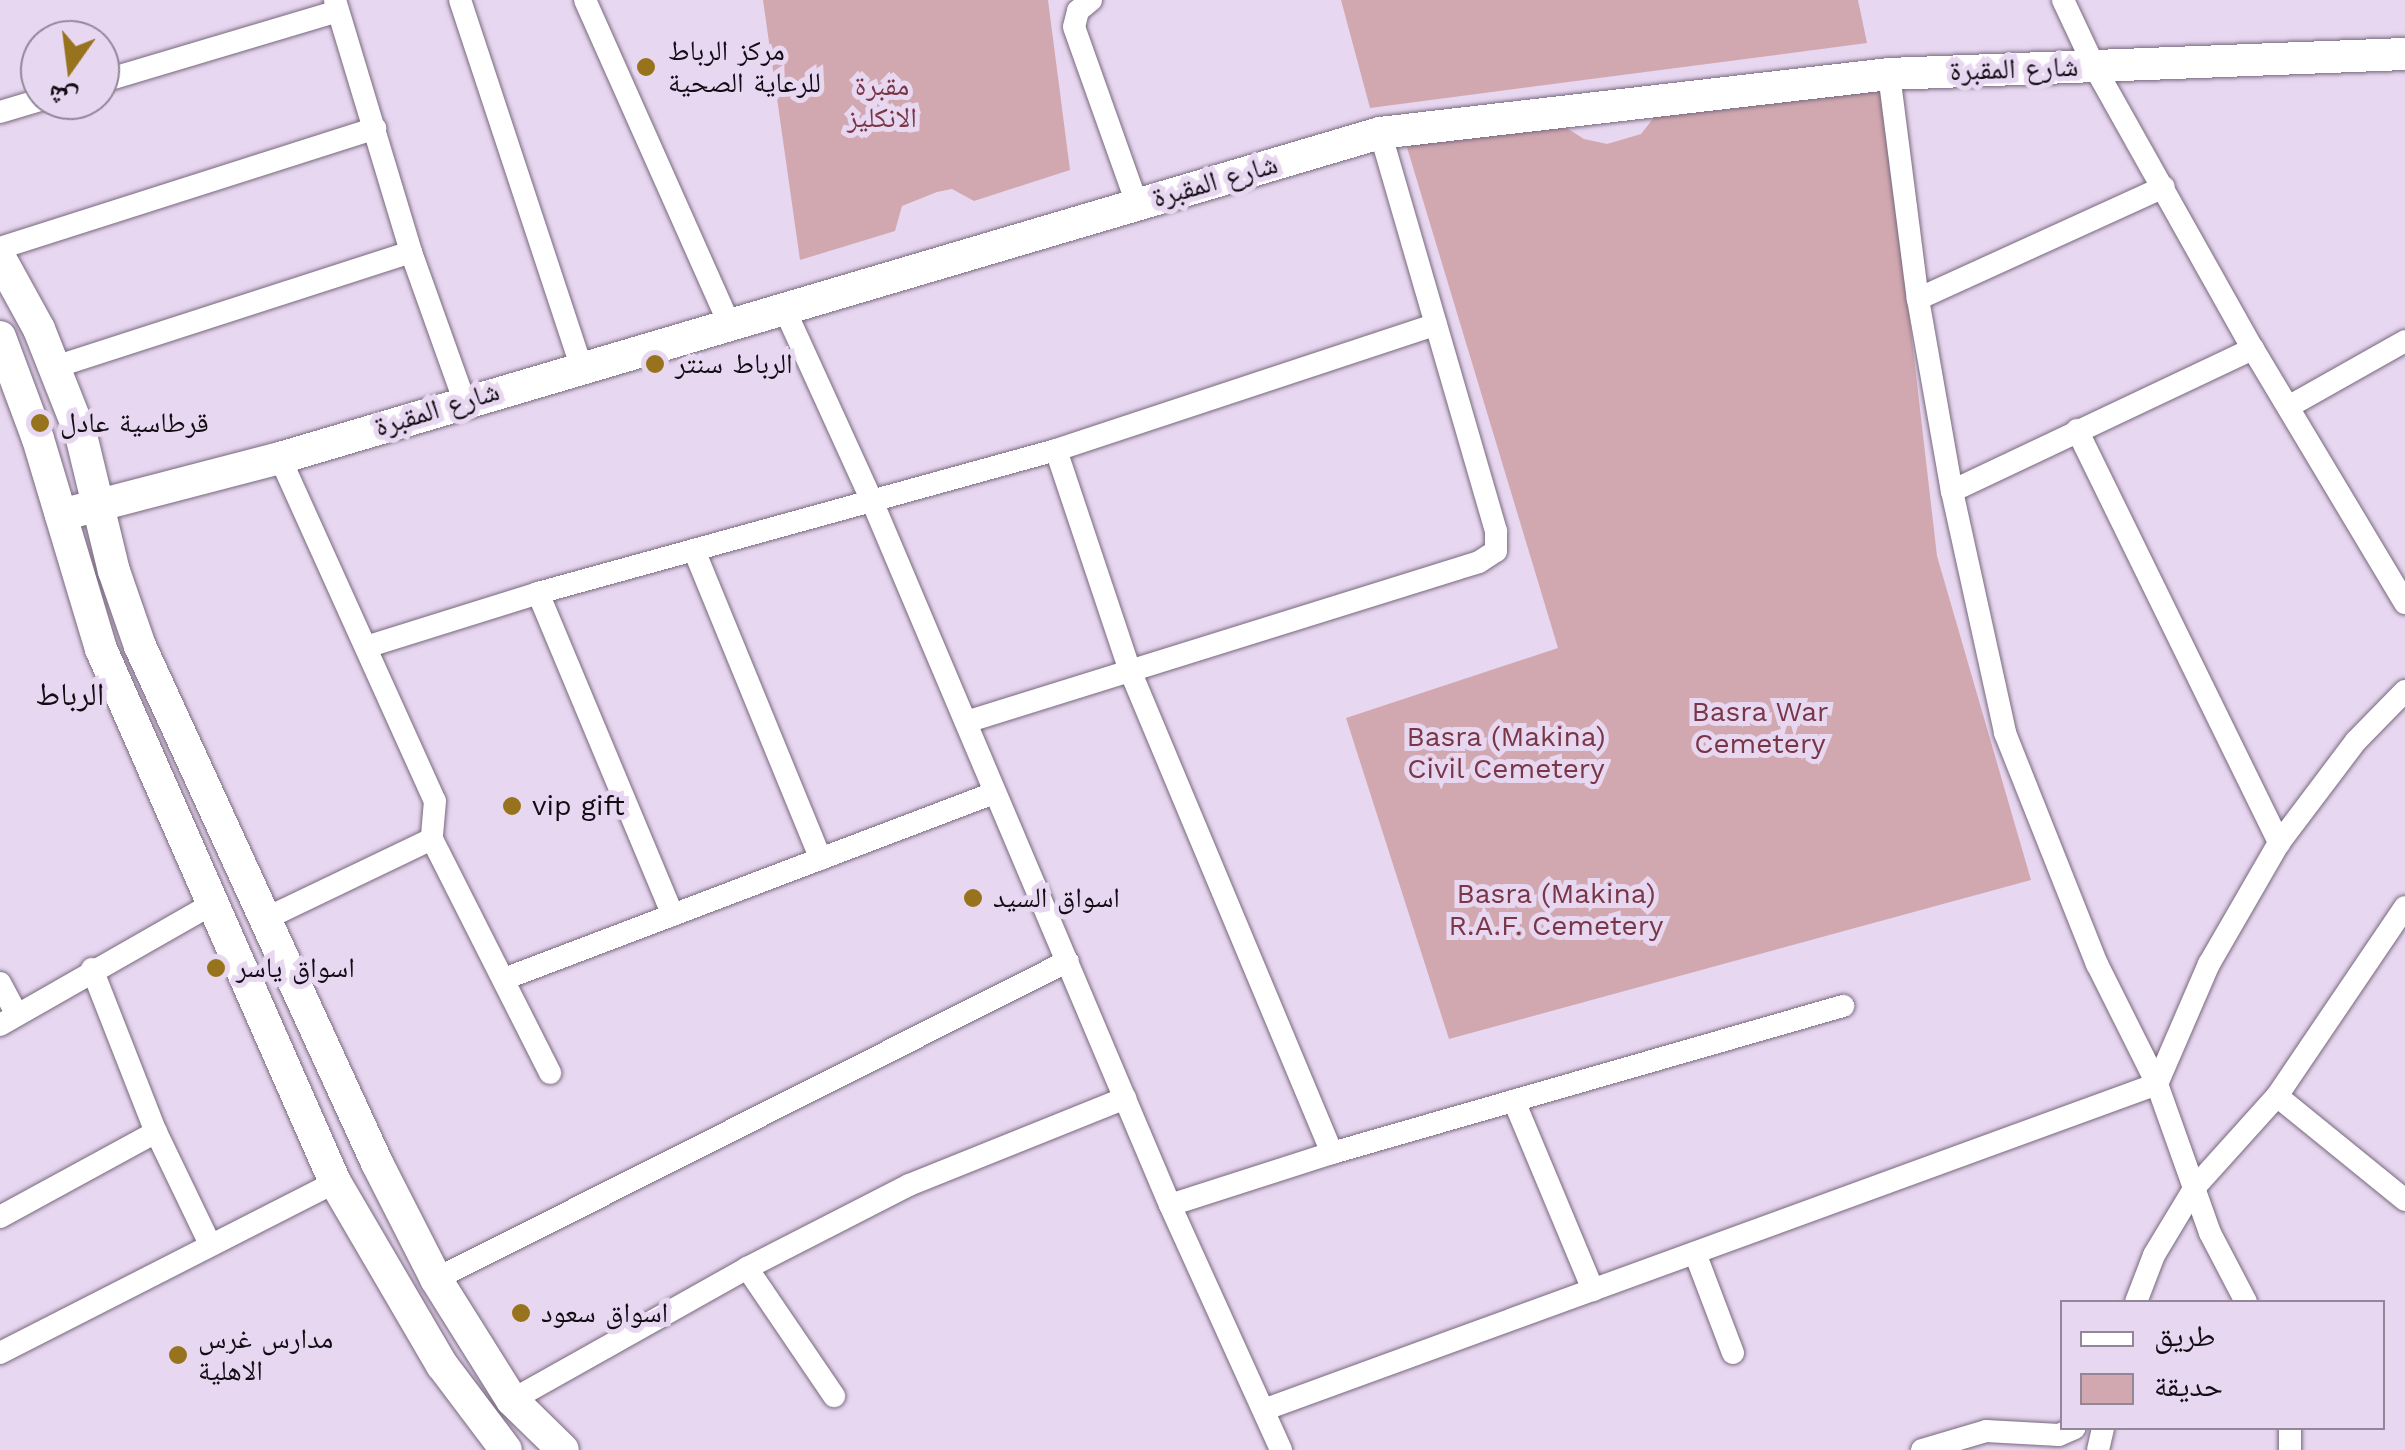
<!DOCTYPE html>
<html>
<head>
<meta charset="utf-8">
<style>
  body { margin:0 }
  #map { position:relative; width:2405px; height:1450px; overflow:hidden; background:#e8d7f0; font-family:"Work Sans","Noto Naskh Arabic",sans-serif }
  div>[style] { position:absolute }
  .green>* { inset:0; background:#d2a8b0 }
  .roads { filter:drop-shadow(0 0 2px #77697e) drop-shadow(0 0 2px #77697e) }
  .street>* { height:22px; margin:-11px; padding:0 11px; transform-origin:11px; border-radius:11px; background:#fff }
  .secondary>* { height:32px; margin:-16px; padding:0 16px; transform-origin:16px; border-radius:16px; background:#fff }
  .dots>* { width:28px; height:28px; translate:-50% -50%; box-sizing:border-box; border:5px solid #e8d7f0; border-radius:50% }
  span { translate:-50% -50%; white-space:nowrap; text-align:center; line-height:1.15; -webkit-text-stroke:10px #e8d7f0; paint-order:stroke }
  .poi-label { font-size:28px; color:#120c14 }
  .left { translate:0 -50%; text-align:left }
  .street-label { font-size:28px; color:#120c14 }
  .park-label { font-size:28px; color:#783646 }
  .quarter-label { font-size:32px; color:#120c14 }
  .legend { position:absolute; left:2060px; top:1300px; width:325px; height:130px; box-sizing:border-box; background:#e8d7f0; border:2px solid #928698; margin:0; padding:12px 18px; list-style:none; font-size:30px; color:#120c14 }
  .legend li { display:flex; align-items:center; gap:20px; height:50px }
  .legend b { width:50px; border:2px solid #928698 }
  .north { position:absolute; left:20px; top:20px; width:100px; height:100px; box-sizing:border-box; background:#e8d7f0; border:2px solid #928698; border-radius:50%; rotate:194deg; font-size:28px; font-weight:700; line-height:40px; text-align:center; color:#120c14 }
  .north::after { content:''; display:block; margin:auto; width:35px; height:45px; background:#98731d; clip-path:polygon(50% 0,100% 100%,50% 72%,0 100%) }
</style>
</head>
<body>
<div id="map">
  <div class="green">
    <div style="clip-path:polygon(763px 0,1048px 0,1070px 170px,974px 201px,952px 189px,937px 192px,902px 206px,895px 231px,800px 260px)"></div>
    <div style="clip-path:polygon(1341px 0,1858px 0,1867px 43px,1370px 108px)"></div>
    <div style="clip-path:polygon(1883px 89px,1937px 556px,2031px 880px,1449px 1039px,1346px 718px,1558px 648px,1406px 144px,1562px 125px,1584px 139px,1607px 144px,1641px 134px,1659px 111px)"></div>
  </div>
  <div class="roads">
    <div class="street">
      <div style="left:335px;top:0;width:263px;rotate:73.2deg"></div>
      <div style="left:411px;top:252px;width:157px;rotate:70.3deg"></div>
      <div style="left:460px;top:0;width:388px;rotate:71.7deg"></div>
      <div style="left:585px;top:0;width:355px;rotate:66deg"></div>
      <div style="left:1091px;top:0;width:17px;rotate:140deg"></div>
      <div style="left:1078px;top:11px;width:16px;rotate:104deg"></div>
      <div style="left:1074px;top:27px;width:188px;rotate:70.4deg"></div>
      <div style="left:2063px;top:0;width:73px;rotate:64.8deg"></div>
      <div style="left:2094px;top:66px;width:325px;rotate:60.7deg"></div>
      <div style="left:2253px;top:349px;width:296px;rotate:59.1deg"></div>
      <div style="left:1889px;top:74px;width:227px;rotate:82.7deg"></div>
      <div style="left:1918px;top:299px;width:195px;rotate:80deg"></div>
      <div style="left:1952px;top:491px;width:248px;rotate:77.6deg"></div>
      <div style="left:2005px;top:733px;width:249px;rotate:68.3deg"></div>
      <div style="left:2097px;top:964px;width:134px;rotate:63.4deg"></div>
      <div style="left:2157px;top:1084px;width:158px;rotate:70.4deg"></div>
      <div style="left:2210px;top:1233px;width:78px;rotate:62.4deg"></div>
      <div style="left:100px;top:82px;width:248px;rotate:-16.6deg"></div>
      <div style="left:0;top:112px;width:42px;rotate:-16.7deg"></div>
      <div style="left:0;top:248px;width:394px;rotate:-17.7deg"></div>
      <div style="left:1918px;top:299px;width:270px;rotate:-24.5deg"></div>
      <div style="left:784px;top:308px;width:212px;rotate:65.5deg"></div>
      <div style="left:872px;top:501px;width:764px;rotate:67.06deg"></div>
      <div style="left:1170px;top:1205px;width:269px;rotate:65.6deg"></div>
      <div style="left:55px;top:367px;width:374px;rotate:-17.9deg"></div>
      <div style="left:2288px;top:407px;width:134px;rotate:-29.4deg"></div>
      <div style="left:2077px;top:430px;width:460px;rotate:63.9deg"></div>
      <div style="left:1056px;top:450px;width:230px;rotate:71.5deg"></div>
      <div style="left:1129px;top:668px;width:526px;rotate:67.29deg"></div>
      <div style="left:280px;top:458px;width:376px;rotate:65.7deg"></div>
      <div style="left:435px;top:801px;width:38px;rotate:95deg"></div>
      <div style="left:432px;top:839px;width:262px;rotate:63.2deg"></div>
      <div style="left:1952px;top:491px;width:333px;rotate:-25.3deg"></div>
      <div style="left:694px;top:550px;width:334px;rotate:67.7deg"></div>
      <div style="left:538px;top:593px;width:349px;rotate:67.3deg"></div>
      <div style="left:366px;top:647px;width:180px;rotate:-17.4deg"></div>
      <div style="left:538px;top:593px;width:537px;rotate:-15.43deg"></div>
      <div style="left:1056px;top:450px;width:400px;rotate:-18.3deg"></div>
      <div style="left:966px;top:722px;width:537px;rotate:-17.32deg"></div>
      <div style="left:1479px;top:562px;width:20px;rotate:-33deg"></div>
      <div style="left:1496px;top:551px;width:20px;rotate:-90deg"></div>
      <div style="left:1496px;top:531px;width:415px;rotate:-106.2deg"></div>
      <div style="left:267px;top:918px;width:183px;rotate:-25.6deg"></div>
      <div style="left:92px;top:969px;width:175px;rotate:68.6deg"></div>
      <div style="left:156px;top:1132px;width:124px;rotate:64.3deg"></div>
      <div style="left:504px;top:979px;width:524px;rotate:-20.79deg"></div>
      <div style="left:0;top:983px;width:36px;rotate:62deg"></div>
      <div style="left:0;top:1025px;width:244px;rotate:-29.7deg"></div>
      <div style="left:2277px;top:1096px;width:165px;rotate:39.1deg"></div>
      <div style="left:1514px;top:1101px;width:205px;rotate:67.3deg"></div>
      <div style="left:1170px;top:1205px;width:170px;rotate:-17.8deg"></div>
      <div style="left:1332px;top:1153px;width:532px;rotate:-16.05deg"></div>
      <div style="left:0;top:1217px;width:178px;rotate:-28.6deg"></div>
      <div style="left:1695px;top:1253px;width:107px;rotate:69.2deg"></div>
      <div style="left:747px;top:1268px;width:155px;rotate:55.8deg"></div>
      <div style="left:436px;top:1279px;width:707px;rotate:-26.71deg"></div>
      <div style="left:2136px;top:1302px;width:50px;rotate:-69deg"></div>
      <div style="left:2154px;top:1255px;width:79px;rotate:-58.9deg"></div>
      <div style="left:2195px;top:1187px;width:122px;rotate:-48deg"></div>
      <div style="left:2277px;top:1096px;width:228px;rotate:-55.9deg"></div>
      <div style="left:0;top:1353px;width:376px;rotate:-27deg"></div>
      <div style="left:512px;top:1400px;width:270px;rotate:-29.3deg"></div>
      <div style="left:747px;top:1268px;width:182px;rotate:-27.1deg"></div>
      <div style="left:909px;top:1185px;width:233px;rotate:-21.9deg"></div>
      <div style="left:1266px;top:1409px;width:948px;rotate:-20.04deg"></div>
      <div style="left:2157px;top:1084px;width:131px;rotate:-66.6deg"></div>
      <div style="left:2209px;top:964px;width:140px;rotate:-60deg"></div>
      <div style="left:2279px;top:843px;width:128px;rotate:-53deg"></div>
      <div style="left:2356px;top:741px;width:70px;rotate:-45.6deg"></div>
      <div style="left:1922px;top:1450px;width:67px;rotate:-16.5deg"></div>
      <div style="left:1986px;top:1431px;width:73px;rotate:3.1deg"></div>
      <div style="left:2059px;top:1435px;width:17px;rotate:-24deg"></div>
      <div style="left:2098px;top:1450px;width:23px;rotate:-77deg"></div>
      <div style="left:2290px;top:1450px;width:22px;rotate:-90deg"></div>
    </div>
    <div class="secondary">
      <div style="left:0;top:258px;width:81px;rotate:61.2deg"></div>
      <div style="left:39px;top:329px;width:114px;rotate:68.4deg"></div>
      <div style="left:81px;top:435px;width:140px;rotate:76.4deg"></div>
      <div style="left:114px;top:571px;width:79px;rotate:70.9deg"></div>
      <div style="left:140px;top:646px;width:569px;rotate:65.37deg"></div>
      <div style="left:377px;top:1163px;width:130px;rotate:63deg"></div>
      <div style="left:436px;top:1279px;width:143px;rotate:57.9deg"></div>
      <div style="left:512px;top:1400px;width:71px;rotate:44.4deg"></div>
      <div style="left:0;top:337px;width:109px;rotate:69.6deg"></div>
      <div style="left:38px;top:439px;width:219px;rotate:73.3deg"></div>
      <div style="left:101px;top:649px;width:582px;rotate:66.3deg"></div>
      <div style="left:335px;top:1182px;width:212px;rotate:59.7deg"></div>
      <div style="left:442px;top:1365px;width:106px;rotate:53deg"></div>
      <div style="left:61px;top:515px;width:226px;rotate:-14.6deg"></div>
      <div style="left:280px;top:458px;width:1147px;rotate:-16.46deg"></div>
      <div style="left:1380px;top:133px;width:512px;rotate:-6.61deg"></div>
      <div style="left:1889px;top:74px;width:516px;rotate:-2.22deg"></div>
    </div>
  </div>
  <div class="dots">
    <div style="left:646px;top:67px;background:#98731d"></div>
    <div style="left:655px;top:364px;background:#98731d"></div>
    <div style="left:40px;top:423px;background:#98731d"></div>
    <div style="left:512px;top:806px;background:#98731d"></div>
    <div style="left:973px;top:898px;background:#98731d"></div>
    <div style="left:216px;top:968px;background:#98731d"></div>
    <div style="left:521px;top:1313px;background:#98731d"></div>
    <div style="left:178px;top:1355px;background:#98731d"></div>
  </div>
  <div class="poi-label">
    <span class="left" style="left:668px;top:67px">مركز الرباط<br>للرعاية الصحية</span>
    <span class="left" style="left:675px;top:364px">الرباط سنتر</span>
    <span class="left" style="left:60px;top:423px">قرطاسية عادل</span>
    <span class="left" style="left:532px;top:806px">vip gift</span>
    <span class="left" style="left:993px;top:898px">اسواق السيد</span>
    <span class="left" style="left:236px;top:968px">اسواق ياسر</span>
    <span class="left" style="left:541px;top:1313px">اسواق سعود</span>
    <span class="left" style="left:198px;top:1355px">مدارس غرس<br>الاهلية</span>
  </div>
  <div class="street-label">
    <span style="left:2014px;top:69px;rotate:-2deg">شارع المقبرة</span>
    <span style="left:1215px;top:181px;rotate:-16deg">شارع المقبرة</span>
    <span style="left:437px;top:409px;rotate:-17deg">شارع المقبرة</span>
  </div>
  <div class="park-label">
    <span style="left:882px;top:102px">مقبرة<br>الانكليز</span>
    <span style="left:1760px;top:728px">Basra War<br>Cemetery</span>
    <span style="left:1506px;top:753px">Basra (Makina)<br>Civil Cemetery</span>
    <span style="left:1556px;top:910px">Basra (Makina)<br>R.A.F. Cemetery</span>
  </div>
  <div class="quarter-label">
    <span style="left:70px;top:694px">الرباط</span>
  </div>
  <ul class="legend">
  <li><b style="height:12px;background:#fff"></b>طريق</li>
  <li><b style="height:28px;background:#d2a8b0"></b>حديقة</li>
  </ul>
  <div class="north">ش</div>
</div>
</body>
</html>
